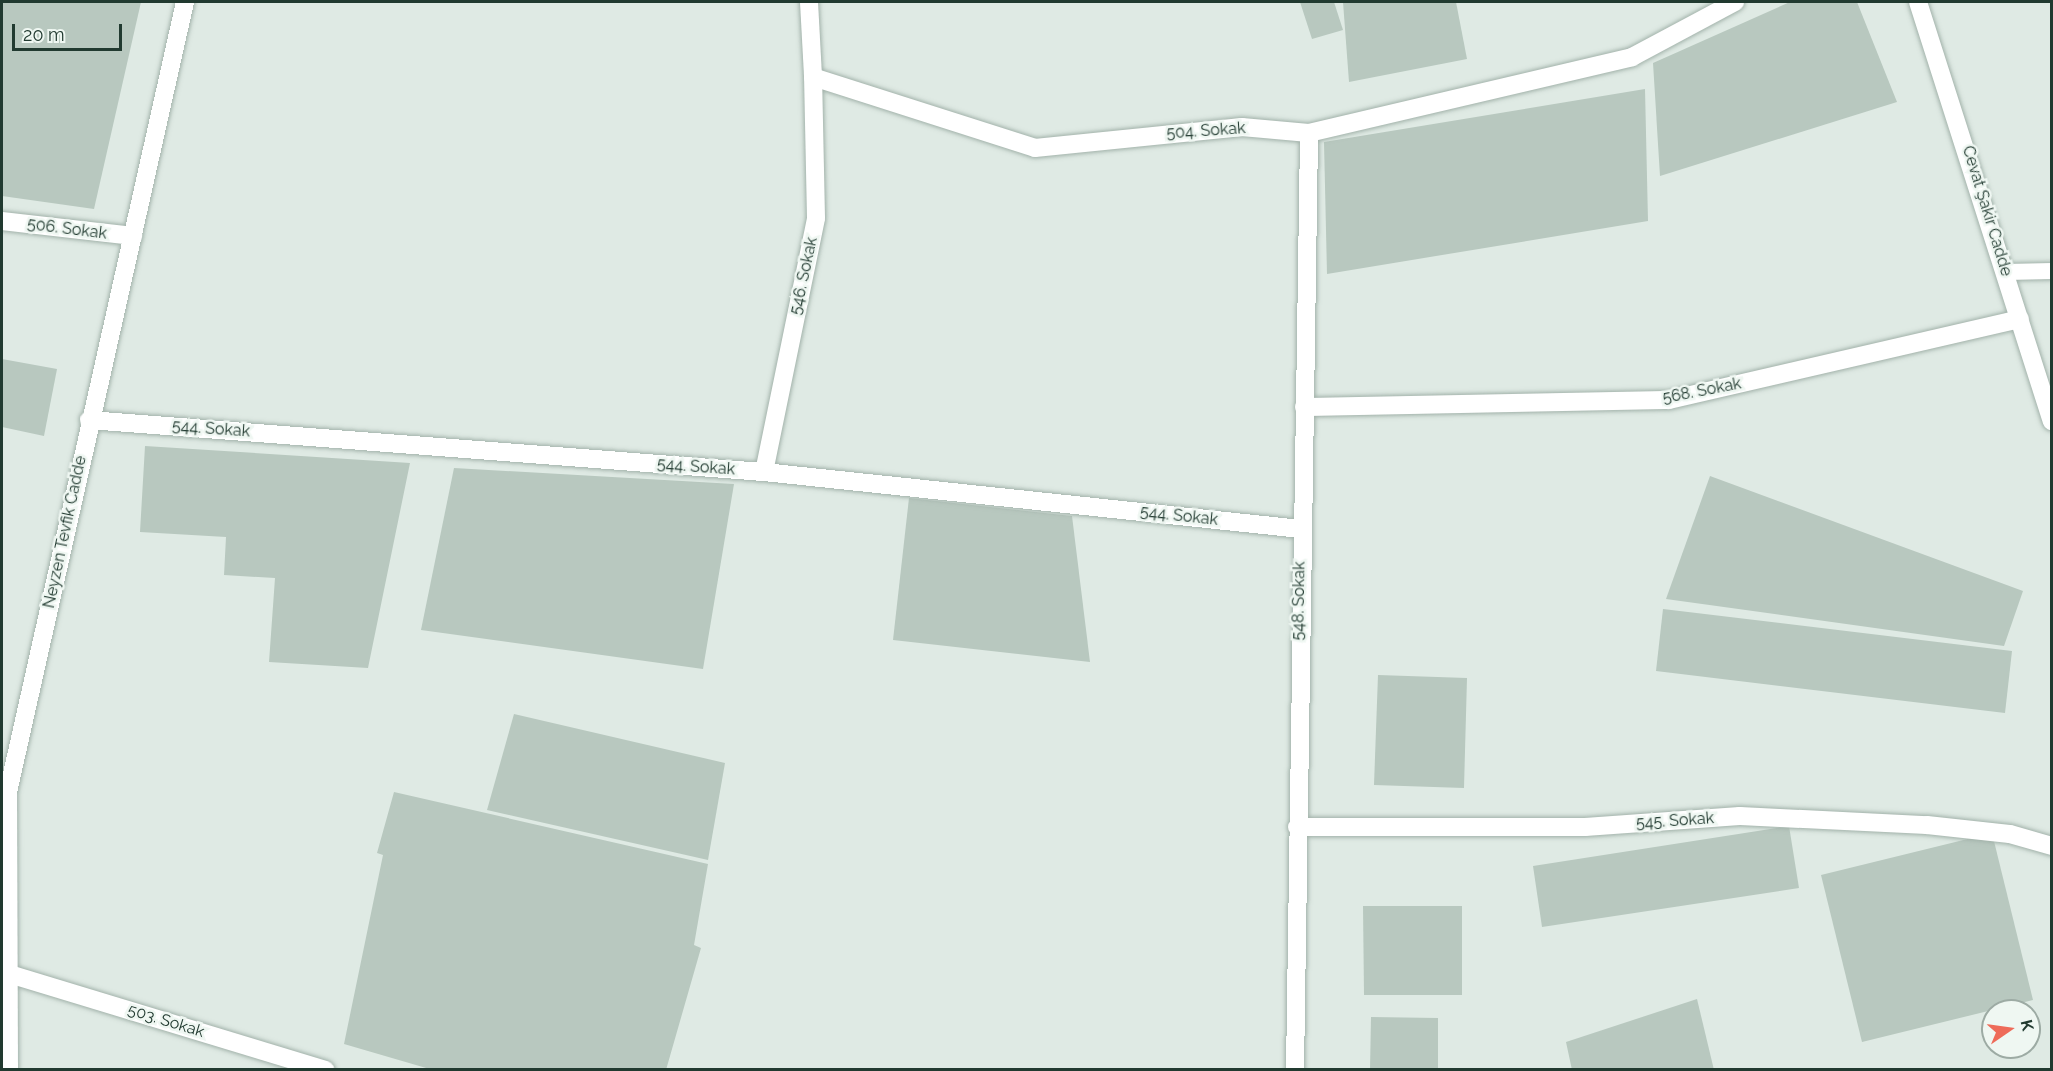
<!DOCTYPE html>
<html>
<head>
<meta charset="utf-8">
<style>
  body { margin:0 }
  #map { position:relative; width:2053px; height:1071px; overflow:hidden; background:#dfeae4; font-family:Raleway,sans-serif }
  div>[style] { position:absolute }
  .building>* { inset:0; background:#b8c8bf }
  .roads { filter:drop-shadow(0 0 2px #a2b2aa) drop-shadow(0 0 2px #a2b2aa) }
  .lane>* { height:16px; margin:-8px; padding:0 8px; transform-origin:8px; border-radius:8px; background:#fff }
  .street>* { height:18px; margin:-9px; padding:0 9px; transform-origin:9px; border-radius:9px; background:#fff }
  span { translate:-50% -50%; white-space:nowrap; text-align:center; line-height:1.15; -webkit-text-stroke:5px #eff7f2; paint-order:stroke }
  .street-label { font-size:16px; color:#213a30 }
  .frame { position:absolute; inset:0; border:3px solid #213a30; pointer-events:none }
  .north { position:absolute; left:1981px; top:999px; width:60px; height:60px; box-sizing:border-box; background:#eff7f2; border:2px solid #9daba4; border-radius:50%; rotate:77deg; font-size:16px; font-weight:700; line-height:24px; text-align:center; color:#213a30 }
  .north::after { content:''; display:block; margin:auto; width:21px; height:27px; background:#ee6b59; clip-path:polygon(50% 0,100% 100%,50% 72%,0 100%) }
  .scale { position:absolute; left:12px; top:24px; width:110px; height:27px; box-sizing:border-box; border:3px solid #213a30; border-top:0; padding-left:8px; font-size:18px; line-height:21px; white-space:nowrap; color:#213a30; -webkit-text-stroke:4px #eff7f2; paint-order:stroke }
</style>
</head>
<body>
<div id="map">
  <div class="building">
    <div style="clip-path:polygon(2px 2px,141px 2px,94px 209px,2px 196px)"></div>
    <div style="clip-path:polygon(1300px 2px,1334px 2px,1343px 30px,1312px 39px)"></div>
    <div style="clip-path:polygon(1343px 2px,1456px 2px,1467px 59px,1349px 82px)"></div>
    <div style="clip-path:polygon(1790px 2px,1857px 2px,1897px 102px,1660px 176px,1653px 63px)"></div>
    <div style="clip-path:polygon(1645px 89px,1648px 221px,1327px 274px,1324px 142px)"></div>
    <div style="clip-path:polygon(2px 359px,57px 369px,44px 436px,2px 427px)"></div>
    <div style="clip-path:polygon(145px 446px,410px 463px,368px 668px,269px 662px,275px 578px,224px 575px,226px 537px,140px 532px)"></div>
    <div style="clip-path:polygon(454px 468px,734px 484px,703px 669px,421px 630px)"></div>
    <div style="clip-path:polygon(1710px 476px,2023px 591px,2004px 646px,1666px 599px)"></div>
    <div style="clip-path:polygon(909px 498px,1072px 516px,1090px 662px,893px 640px)"></div>
    <div style="clip-path:polygon(1663px 609px,2012px 651px,2005px 713px,1656px 671px)"></div>
    <div style="clip-path:polygon(1378px 675px,1467px 678px,1464px 788px,1374px 785px)"></div>
    <div style="clip-path:polygon(514px 714px,725px 763px,708px 860px,487px 810px)"></div>
    <div style="clip-path:polygon(394px 792px,708px 864px,694px 945px,701px 948px,666px 1070px,433px 1070px,344px 1044px,383px 855px,377px 853px)"></div>
    <div style="clip-path:polygon(1789px 826px,1799px 888px,1542px 927px,1533px 866px)"></div>
    <div style="clip-path:polygon(1992px 833px,2033px 1000px,1862px 1042px,1821px 875px)"></div>
    <div style="clip-path:polygon(1363px 906px,1462px 906px,1462px 995px,1364px 995px)"></div>
    <div style="clip-path:polygon(1697px 999px,1714px 1070px,1572px 1070px,1566px 1042px)"></div>
    <div style="clip-path:polygon(1371px 1017px,1438px 1018px,1438px 1070px,1370px 1070px)"></div>
  </div>
  <div class="roads">
    <div class="lane">
      <div style="left:2006px;top:272px;width:46px;rotate:-1.2deg"></div>
    </div>
    <div class="street">
      <div style="left:809px;top:2px;width:75px;rotate:86.9deg"></div>
      <div style="left:813px;top:77px;width:233px;rotate:17.7deg"></div>
      <div style="left:1035px;top:148px;width:208px;rotate:-5.8deg"></div>
      <div style="left:1242px;top:127px;width:67px;rotate:5.1deg"></div>
      <div style="left:1309px;top:133px;width:332px;rotate:-13.2deg"></div>
      <div style="left:1632px;top:57px;width:117px;rotate:-28.1deg"></div>
      <div style="left:1918px;top:2px;width:440px;rotate:72.3deg"></div>
      <div style="left:2px;top:221px;width:132px;rotate:6.5deg"></div>
      <div style="left:1304px;top:407px;width:365px;rotate:-1.1deg"></div>
      <div style="left:1669px;top:400px;width:360px;rotate:-13deg"></div>
      <div style="left:89px;top:420px;width:677px;rotate:4.41deg"></div>
      <div style="left:764px;top:472px;width:540px;rotate:6.06deg"></div>
      <div style="left:764px;top:472px;width:259px;rotate:-78.4deg"></div>
      <div style="left:816px;top:218px;width:141px;rotate:-91.2deg"></div>
      <div style="left:1297px;top:827px;width:288px"></div>
      <div style="left:1585px;top:827px;width:155px;rotate:-4.1deg"></div>
      <div style="left:1740px;top:816px;width:187px;rotate:2.8deg"></div>
      <div style="left:1927px;top:825px;width:83px;rotate:6.2deg"></div>
      <div style="left:2010px;top:834px;width:44px;rotate:15.9deg"></div>
      <div style="left:6px;top:973px;width:334px;rotate:16.9deg"></div>
      <div style="left:9px;top:1070px;width:278px;rotate:-90.2deg"></div>
      <div style="left:8px;top:792px;width:810px;rotate:-77.37deg"></div>
      <div style="left:1295px;top:1070px;width:937px;rotate:-89.14deg"></div>
    </div>
  </div>
  <div class="street-label">
    <span style="left:1206px;top:131px;rotate:-4deg">504. Sokak</span>
    <span style="left:1987px;top:211px;rotate:73deg">Cevat Şakir Cadde</span>
    <span style="left:67px;top:229px;rotate:7deg">506. Sokak</span>
    <span style="left:804px;top:276px;rotate:-78deg">546. Sokak</span>
    <span style="left:1702px;top:391px;rotate:-11deg">568. Sokak</span>
    <span style="left:211px;top:429px;rotate:4deg">544. Sokak</span>
    <span style="left:696px;top:467px;rotate:4deg">544. Sokak</span>
    <span style="left:1179px;top:516px;rotate:6deg">544. Sokak</span>
    <span style="left:65px;top:532px;rotate:-78deg">Neyzen Tevfik Cadde</span>
    <span style="left:1299px;top:601px;rotate:-89deg">548. Sokak</span>
    <span style="left:1675px;top:821px;rotate:-4deg">545. Sokak</span>
    <span style="left:166px;top:1021px;rotate:17deg">503. Sokak</span>
  </div>
  <div class="frame"></div>
  <div class="north">K</div>
  <div class="scale">20 m</div>
</div>
</body>
</html>
